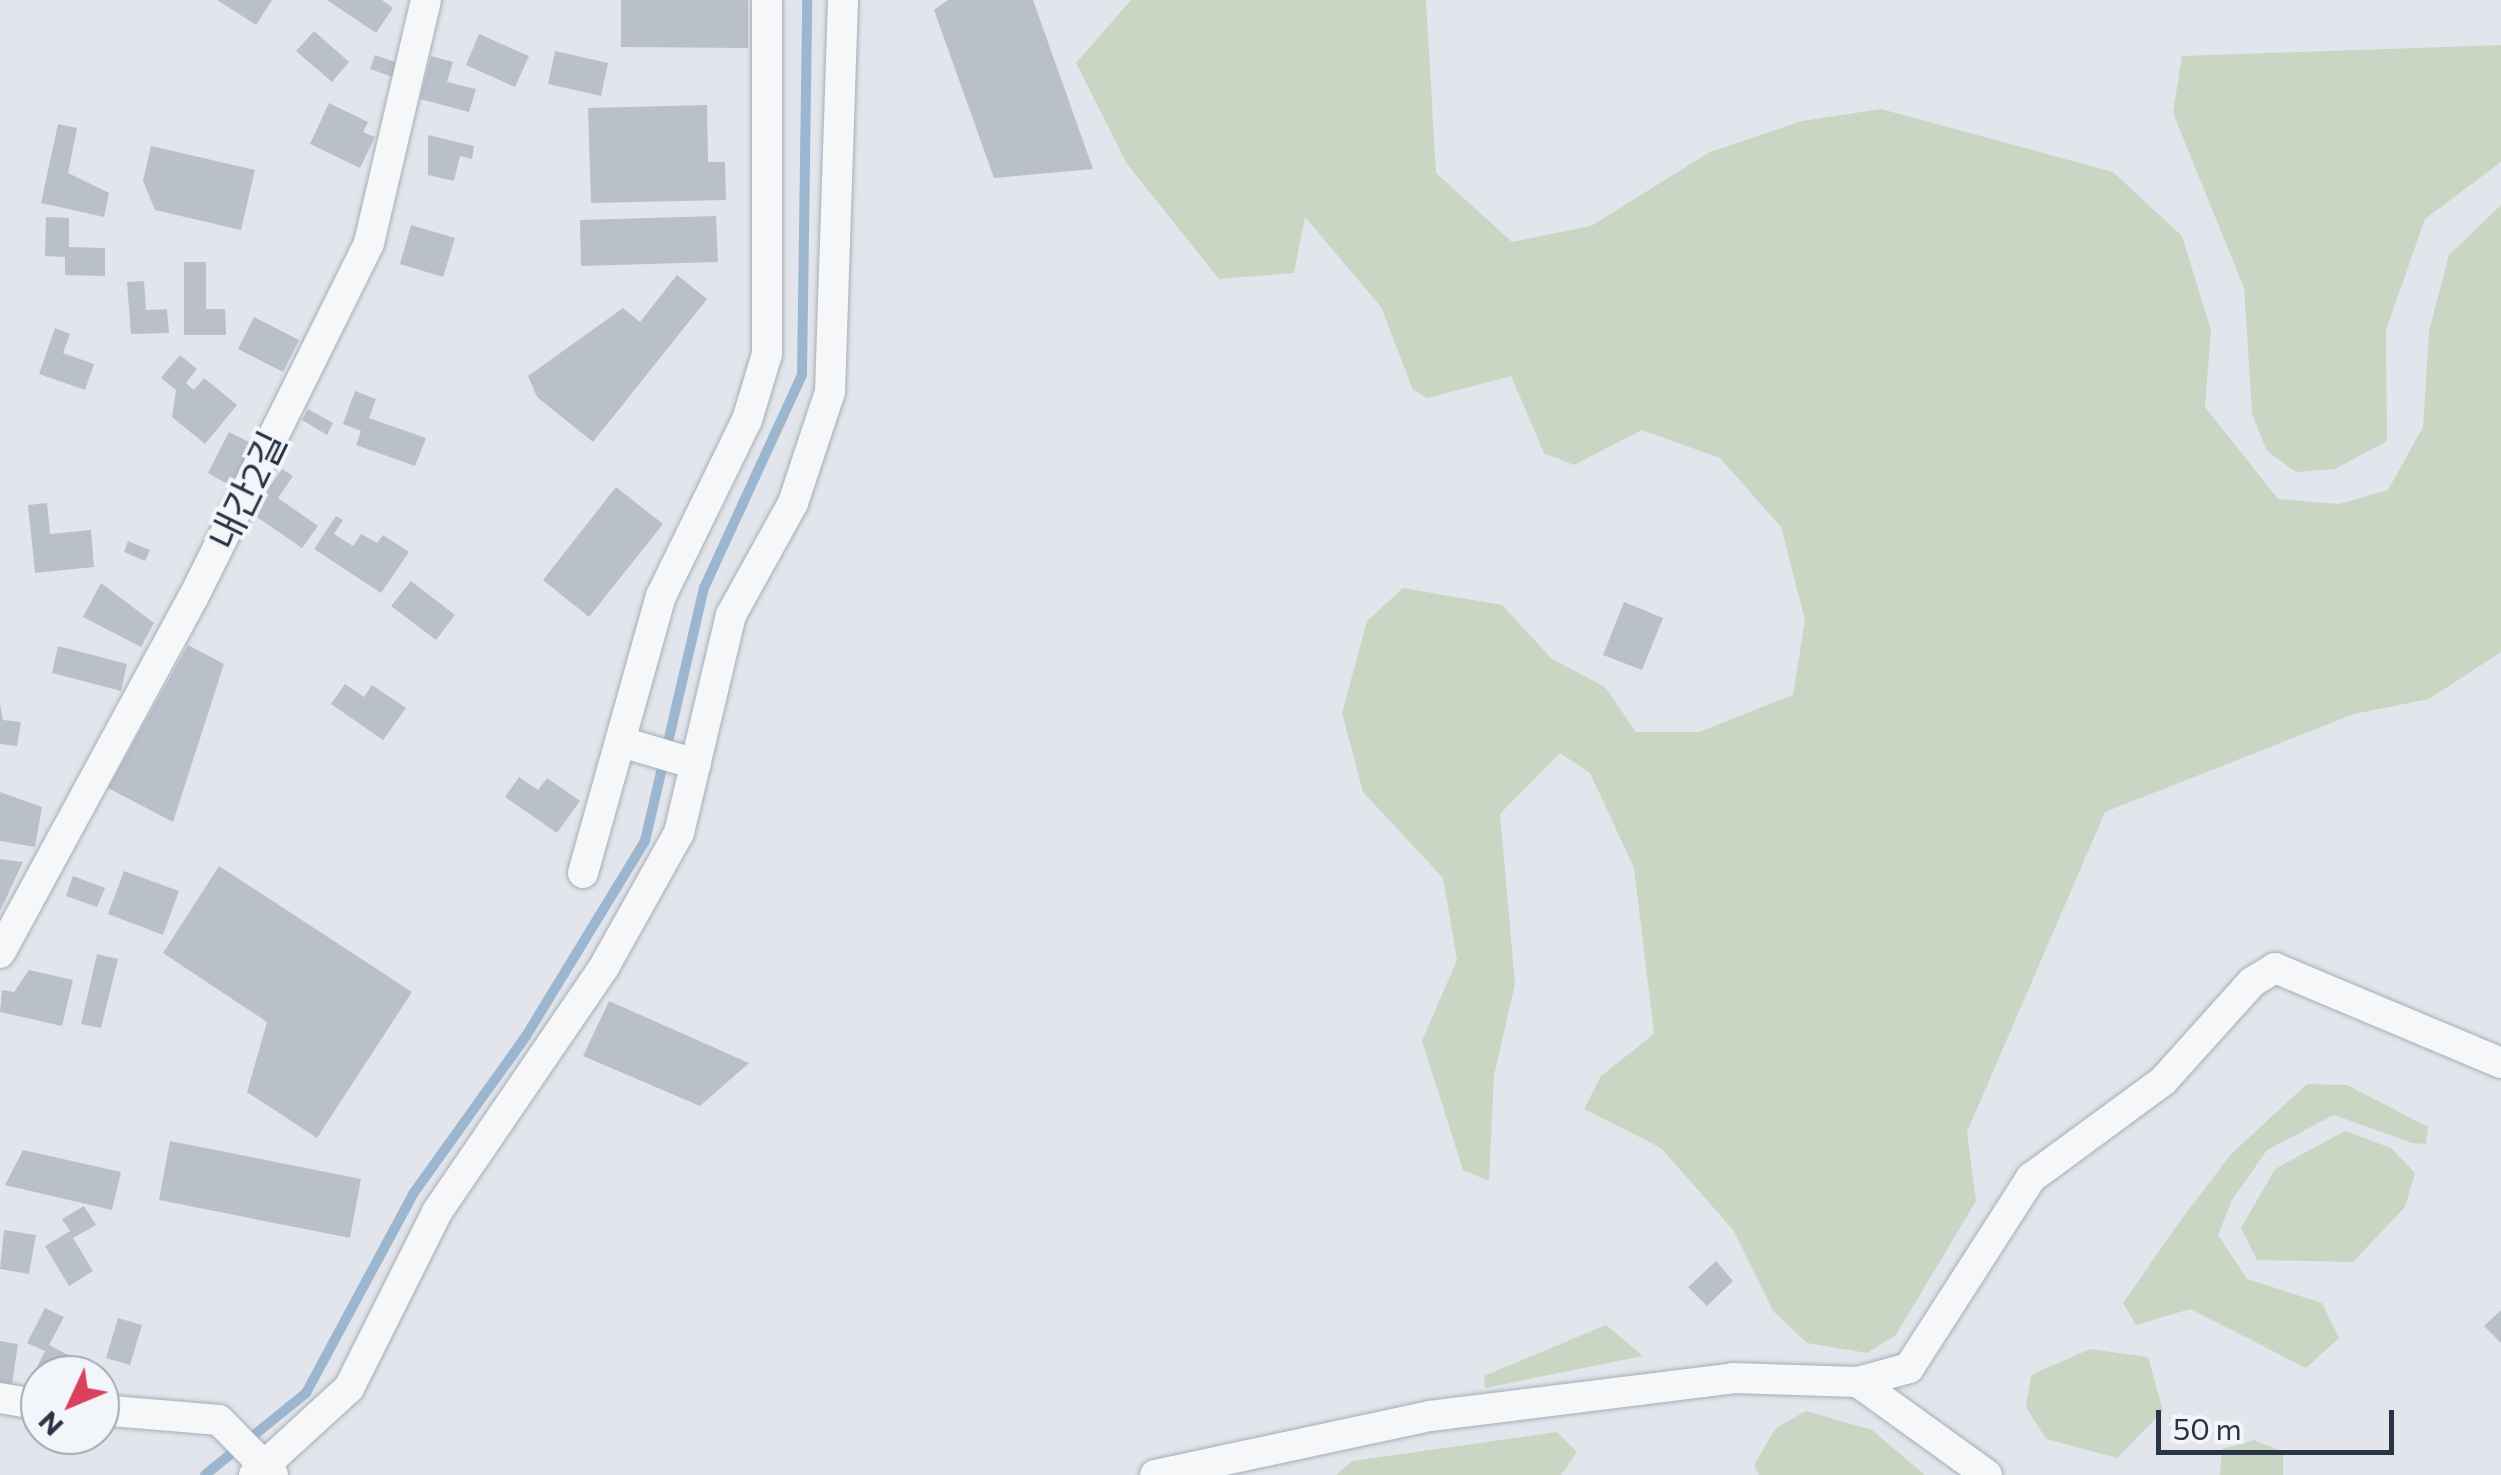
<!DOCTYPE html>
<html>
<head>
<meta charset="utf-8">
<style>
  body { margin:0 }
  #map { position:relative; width:2501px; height:1475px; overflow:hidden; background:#e2e6ec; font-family:Commissioner,"Noto Sans KR",sans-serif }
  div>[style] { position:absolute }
  .green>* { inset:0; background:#c9d6c3 }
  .stream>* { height:10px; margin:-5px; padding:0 5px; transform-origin:5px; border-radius:5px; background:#9bb6ce }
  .building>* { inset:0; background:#b9c0ca }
  .roads { filter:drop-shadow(0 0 2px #a7adb7) drop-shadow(0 0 2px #a7adb7) }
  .minor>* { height:30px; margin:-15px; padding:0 15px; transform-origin:15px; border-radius:15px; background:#f6f7f9 }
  span { translate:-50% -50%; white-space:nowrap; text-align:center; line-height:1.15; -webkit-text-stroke:8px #f2f5f9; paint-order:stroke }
  .street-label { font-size:38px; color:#293445 }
  .north { position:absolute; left:20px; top:1355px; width:100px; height:100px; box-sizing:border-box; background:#f2f5f9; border:2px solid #a2a8b1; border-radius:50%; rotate:226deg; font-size:28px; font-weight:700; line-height:40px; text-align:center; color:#293445 }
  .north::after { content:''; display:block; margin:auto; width:35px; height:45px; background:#da3f5d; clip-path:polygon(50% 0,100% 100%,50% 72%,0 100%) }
  .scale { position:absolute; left:2156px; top:1410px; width:238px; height:45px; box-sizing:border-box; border:5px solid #293445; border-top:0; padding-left:12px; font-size:30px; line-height:35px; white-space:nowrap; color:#293445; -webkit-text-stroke:8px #f2f5f9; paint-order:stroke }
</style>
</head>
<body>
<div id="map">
  <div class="green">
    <div style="clip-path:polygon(1131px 0,1426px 0,1436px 173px,1512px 242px,1591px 226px,1710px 152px,1802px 121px,1881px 109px,2113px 172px,2182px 236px,2211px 330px,2205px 407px,2278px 499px,2339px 504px,2388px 490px,2423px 427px,2429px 331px,2449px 255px,2501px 205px,2501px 652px,2429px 699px,2354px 714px,2105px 812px,1967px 1132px,1976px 1201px,1896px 1335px,1867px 1353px,1807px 1343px,1773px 1311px,1734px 1231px,1661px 1148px,1584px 1109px,1601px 1076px,1654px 1034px,1634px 868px,1590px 773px,1560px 753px,1500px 814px,1515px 984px,1494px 1076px,1489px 1181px,1463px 1170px,1422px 1041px,1457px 960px,1443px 878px,1363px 792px,1342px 713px,1367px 621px,1403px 588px,1502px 605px,1552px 659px,1605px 687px,1636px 732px,1699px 732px,1793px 695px,1805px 620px,1781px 527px,1720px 458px,1642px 430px,1574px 465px,1544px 453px,1511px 376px,1428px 398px,1413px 390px,1381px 307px,1305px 217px,1294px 273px,1219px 279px,1127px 164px,1076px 63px)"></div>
    <div style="clip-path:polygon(2501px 45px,2501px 162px,2425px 219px,2386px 330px,2387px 441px,2335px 469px,2296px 472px,2267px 451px,2252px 414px,2244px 288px,2173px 113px,2182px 56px)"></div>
    <div style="clip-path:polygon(2307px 1084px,2347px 1085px,2428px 1127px,2426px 1144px,2412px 1143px,2334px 1115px,2267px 1150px,2232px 1200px,2218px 1235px,2247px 1279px,2322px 1303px,2339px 1338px,2306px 1368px,2190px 1309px,2136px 1325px,2123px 1303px,2178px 1224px,2231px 1154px)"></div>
    <div style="clip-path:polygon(2345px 1131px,2391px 1148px,2415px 1173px,2405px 1207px,2353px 1262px,2257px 1260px,2241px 1228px,2275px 1169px)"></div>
    <div style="clip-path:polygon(1606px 1325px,1643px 1356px,1485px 1388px,1484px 1376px)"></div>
    <div style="clip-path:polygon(2090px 1349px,2148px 1357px,2163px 1411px,2117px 1458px,2046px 1439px,2026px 1407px,2031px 1375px)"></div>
    <div style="clip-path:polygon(1806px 1411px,1872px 1430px,1925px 1475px,1759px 1475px,1754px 1465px,1776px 1428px)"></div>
    <div style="clip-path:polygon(1557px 1432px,1577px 1452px,1561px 1475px,1336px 1475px,1352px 1461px)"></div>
    <div style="clip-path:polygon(2254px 1440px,2283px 1452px,2283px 1475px,2220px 1475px,2222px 1449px)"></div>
  </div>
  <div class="stream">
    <div style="left:205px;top:1475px;width:130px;rotate:-39.1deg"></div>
    <div style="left:306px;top:1393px;width:226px;rotate:-61.7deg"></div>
    <div style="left:413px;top:1194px;width:194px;rotate:-54.4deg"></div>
    <div style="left:526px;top:1036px;width:228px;rotate:-58.6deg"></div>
    <div style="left:645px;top:841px;width:260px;rotate:-76.9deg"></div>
    <div style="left:704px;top:588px;width:234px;rotate:-65.3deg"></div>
    <div style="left:802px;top:375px;width:375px;rotate:-89.2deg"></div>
  </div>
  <div class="building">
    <div style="clip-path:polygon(217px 0,272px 0,256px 25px)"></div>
    <div style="clip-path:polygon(327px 0,382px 0,393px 8px,376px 33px)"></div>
    <div style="clip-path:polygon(621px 0,748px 0,748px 48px,621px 47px)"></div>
    <div style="clip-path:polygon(948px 0,1033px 0,1093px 169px,994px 178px,934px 10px)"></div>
    <div style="clip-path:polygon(314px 31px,349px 62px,332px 82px,296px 51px)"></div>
    <div style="clip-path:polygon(479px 34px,529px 56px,515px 87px,466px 65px)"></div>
    <div style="clip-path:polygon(555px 51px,608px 63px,601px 96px,548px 84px)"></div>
    <div style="clip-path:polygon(375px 55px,398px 63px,393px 77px,370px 69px)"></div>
    <div style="clip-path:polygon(431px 56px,453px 62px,447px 82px,476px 89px,469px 112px,420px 99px)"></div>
    <div style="clip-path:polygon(329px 103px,368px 122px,363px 132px,375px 137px,360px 168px,310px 144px)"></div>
    <div style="clip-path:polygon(707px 105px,708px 162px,725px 162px,726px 200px,591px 203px,588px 108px)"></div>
    <div style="clip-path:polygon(58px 124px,77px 128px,68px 173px,109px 193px,104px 217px,41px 203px)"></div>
    <div style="clip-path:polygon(428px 135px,474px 146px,472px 159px,460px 156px,454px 181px,428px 175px)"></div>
    <div style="clip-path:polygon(151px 146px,255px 170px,241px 230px,155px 210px,143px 181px)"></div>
    <div style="clip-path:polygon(716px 216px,718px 262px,581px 266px,580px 220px)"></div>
    <div style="clip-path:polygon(46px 217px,69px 218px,69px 247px,105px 248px,105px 276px,65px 275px,65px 257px,45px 256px)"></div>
    <div style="clip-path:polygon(411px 225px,455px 238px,443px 277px,400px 264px)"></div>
    <div style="clip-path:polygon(184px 262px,206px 262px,206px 309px,225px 309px,226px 335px,184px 335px)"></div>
    <div style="clip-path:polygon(677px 275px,707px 299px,593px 442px,537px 397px,528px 376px,623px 308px,640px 322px)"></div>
    <div style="clip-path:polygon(144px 281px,146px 310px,167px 309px,169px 333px,131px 334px,127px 282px)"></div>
    <div style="clip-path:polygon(254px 317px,299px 340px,283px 372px,238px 349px)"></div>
    <div style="clip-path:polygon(55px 328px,70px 334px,63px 353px,94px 364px,85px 390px,39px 374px)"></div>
    <div style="clip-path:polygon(180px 355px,197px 369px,186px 383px,194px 390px,204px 378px,237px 405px,205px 444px,172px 417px,176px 390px,161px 378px)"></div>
    <div style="clip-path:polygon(355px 391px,376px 399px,369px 418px,426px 438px,415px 466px,356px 445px,361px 431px,343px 424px)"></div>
    <div style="clip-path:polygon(308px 409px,333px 423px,327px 435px,302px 420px)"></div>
    <div style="clip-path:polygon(229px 432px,253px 444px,231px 486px,208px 473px)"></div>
    <div style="clip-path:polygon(282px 469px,293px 476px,278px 498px,318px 526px,302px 548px,251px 513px)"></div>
    <div style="clip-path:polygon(616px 487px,663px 524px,589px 617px,543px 580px)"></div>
    <div style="clip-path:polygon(47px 503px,50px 534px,91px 530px,94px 567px,35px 573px,28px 505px)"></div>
    <div style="clip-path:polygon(336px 516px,343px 520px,334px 534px,353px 546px,361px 534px,377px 543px,383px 535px,409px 552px,381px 593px,314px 549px)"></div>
    <div style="clip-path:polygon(128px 541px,150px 550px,145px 561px,124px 552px)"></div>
    <div style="clip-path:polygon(411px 581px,455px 615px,436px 640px,391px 606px)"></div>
    <div style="clip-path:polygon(101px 583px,154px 623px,141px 647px,83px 617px)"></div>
    <div style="clip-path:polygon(1624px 602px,1663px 618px,1642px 670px,1603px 655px)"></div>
    <div style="clip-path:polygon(188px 645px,224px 664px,173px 822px,108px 788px)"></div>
    <div style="clip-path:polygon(58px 646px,127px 664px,121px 691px,52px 673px)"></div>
    <div style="clip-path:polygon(345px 684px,364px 697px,372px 685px,406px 708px,383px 740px,331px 704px)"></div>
    <div style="clip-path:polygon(0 704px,3px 720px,21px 722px,17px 746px,0 744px)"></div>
    <div style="clip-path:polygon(519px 777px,538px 790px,547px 778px,580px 801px,557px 833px,505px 797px)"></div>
    <div style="clip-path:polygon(0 792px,42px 807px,35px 847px,0 841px)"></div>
    <div style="clip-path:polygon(0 859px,23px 862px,0 911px)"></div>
    <div style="clip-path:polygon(219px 866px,412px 992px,317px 1138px,247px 1092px,267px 1022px,163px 953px)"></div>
    <div style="clip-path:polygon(124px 871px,179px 891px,163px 935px,108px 914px)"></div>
    <div style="clip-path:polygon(73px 876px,105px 888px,97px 907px,66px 896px)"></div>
    <div style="clip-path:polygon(97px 954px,118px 959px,101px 1028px,81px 1024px)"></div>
    <div style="clip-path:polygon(29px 970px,73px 980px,62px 1026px,0 1012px,2px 990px,14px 992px)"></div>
    <div style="clip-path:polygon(609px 1001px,749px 1063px,700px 1106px,583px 1056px)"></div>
    <div style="clip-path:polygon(170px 1141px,361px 1179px,350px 1238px,159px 1200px)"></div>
    <div style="clip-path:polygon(23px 1150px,121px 1172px,112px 1210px,5px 1185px)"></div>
    <div style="clip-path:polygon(84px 1206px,96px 1225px,73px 1238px,93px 1271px,69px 1286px,45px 1246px,70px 1231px,62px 1219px)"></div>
    <div style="clip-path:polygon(4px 1230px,36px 1235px,29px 1274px,0 1269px)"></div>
    <div style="clip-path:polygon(1716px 1261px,1733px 1281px,1707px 1306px,1688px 1287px)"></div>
    <div style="clip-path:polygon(45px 1308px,64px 1317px,49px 1345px,91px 1367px,87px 1375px,35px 1371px,45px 1351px,27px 1343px)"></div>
    <div style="clip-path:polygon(2501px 1310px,2501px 1343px,2484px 1326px)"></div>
    <div style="clip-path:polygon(118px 1318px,142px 1325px,130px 1365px,106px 1358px)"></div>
    <div style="clip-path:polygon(0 1341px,18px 1344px,12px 1384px,0 1382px)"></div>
  </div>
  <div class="roads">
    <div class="minor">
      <div style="left:625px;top:743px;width:74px;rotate:16.5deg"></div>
      <div style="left:583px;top:873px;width:288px;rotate:-74.3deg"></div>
      <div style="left:661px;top:596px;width:196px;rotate:-64deg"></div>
      <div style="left:747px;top:420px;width:69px;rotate:-73.1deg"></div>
      <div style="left:767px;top:354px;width:354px;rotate:-90deg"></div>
      <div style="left:0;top:953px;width:404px;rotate:-61.5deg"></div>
      <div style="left:193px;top:598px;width:396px;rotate:-63.6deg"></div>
      <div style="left:369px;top:243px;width:250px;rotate:-76.8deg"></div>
      <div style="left:1858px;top:1382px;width:159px;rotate:35.8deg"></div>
      <div style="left:0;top:1398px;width:41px;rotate:9.9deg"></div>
      <div style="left:100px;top:1410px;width:119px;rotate:4.8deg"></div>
      <div style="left:219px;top:1420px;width:77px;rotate:45.5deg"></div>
      <div style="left:254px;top:1475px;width:129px;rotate:-42.5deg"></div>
      <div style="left:349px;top:1388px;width:197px;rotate:-63.4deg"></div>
      <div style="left:437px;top:1212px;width:297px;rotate:-55.7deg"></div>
      <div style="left:604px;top:967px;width:154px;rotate:-60.8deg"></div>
      <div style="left:679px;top:833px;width:224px;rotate:-76.6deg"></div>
      <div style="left:731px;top:615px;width:128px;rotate:-61deg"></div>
      <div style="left:793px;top:503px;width:117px;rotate:-71.6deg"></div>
      <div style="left:830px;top:392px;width:392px;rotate:-88.1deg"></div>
      <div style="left:1155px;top:1475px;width:281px;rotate:-12.1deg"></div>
      <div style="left:1430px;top:1416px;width:305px;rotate:-7.1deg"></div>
      <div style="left:1733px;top:1378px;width:125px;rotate:1.8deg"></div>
      <div style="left:1858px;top:1382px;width:53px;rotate:-15.4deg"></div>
      <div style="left:1909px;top:1368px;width:226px;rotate:-57.3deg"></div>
      <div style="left:2031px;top:1178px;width:164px;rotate:-36.3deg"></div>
      <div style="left:2163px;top:1081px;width:133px;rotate:-48deg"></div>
      <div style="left:2252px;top:982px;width:27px;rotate:-31deg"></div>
      <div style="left:2275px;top:968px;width:245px;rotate:22.8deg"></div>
    </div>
  </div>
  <div class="street-label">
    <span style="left:246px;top:490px;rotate:-64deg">내간2길</span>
  </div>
  <div class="north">N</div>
  <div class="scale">50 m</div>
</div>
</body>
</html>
